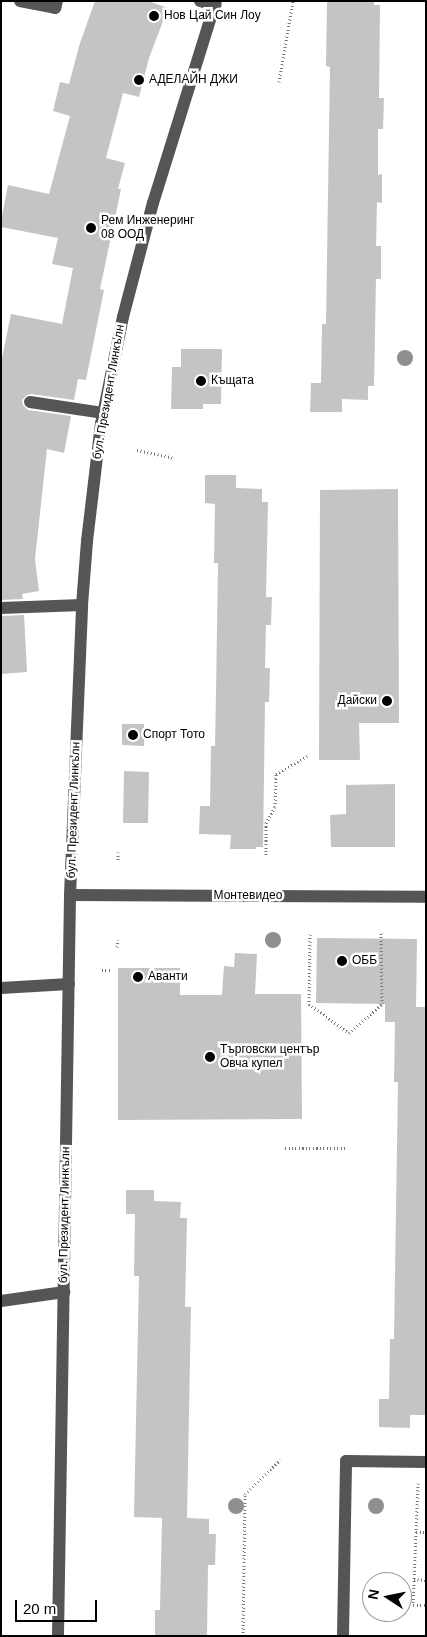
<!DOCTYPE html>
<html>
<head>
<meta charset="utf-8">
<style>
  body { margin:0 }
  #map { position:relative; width:427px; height:1637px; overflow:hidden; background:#fff; font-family:Arial,sans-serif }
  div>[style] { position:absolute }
  .building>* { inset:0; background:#c4c4c4 }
  .path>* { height:3px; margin-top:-1.5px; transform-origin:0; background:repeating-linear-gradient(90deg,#777 0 1px,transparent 0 3.5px) }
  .minor>* { height:12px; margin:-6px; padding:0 6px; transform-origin:6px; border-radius:6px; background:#555 }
  .trees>* { width:16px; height:16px; margin:-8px; border-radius:50%; background:#8f8f8f }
  .dots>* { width:14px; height:14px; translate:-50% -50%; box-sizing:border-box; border:2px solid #fff; border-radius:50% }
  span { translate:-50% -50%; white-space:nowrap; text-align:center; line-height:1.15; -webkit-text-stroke:5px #fff; paint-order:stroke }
  .poi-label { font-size:12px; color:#000 }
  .left { translate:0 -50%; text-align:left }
  .right { translate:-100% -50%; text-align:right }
  .street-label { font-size:12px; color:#000 }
  .frame { position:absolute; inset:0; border:2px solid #000; pointer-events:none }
  .north { position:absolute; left:362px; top:1572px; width:50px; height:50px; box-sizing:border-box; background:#fff; border:1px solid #999; border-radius:50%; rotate:281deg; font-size:14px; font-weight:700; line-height:20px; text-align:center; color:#000 }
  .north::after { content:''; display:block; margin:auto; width:18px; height:22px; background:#000; clip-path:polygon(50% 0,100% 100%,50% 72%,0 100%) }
  .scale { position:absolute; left:15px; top:1600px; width:82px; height:22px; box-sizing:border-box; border:2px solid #000; border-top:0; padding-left:6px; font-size:15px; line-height:18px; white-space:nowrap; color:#000; -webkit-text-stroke:4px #fff; paint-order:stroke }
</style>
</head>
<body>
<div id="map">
  <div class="building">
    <div style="clip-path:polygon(95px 1px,148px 1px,168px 8px,149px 58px,139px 97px,123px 93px,106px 158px,125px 163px,118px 189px,121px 189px,100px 289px,104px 290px,86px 380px,78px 379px,74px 400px,31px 394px,27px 395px,22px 400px,23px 405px,28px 410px,71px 416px,64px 453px,47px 449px,35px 559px,39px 591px,22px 594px,23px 599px,1px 600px,1px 363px,11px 314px,62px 324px,73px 268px,52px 264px,58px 238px,1px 227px,1px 221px,8px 185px,49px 194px,70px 116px,53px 111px,60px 82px,69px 84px,80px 43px)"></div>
    <div style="clip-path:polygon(327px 1px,374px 1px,374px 5px,380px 5px,379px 98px,384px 98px,383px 129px,378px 129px,378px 175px,382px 174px,382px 203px,377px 202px,376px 246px,381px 246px,381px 279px,376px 279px,374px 386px,368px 386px,368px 400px,342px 399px,342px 412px,310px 412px,311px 383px,321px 383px,322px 324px,326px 324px,330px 67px,326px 66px)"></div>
    <div style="clip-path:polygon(181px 349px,222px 349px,221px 404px,203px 404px,203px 409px,171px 409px,172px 367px,181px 367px)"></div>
    <div style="clip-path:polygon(205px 475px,236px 475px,236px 488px,262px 489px,262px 502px,268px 502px,266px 597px,272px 597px,271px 625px,266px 625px,265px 668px,270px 668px,269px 702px,265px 702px,263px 847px,256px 847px,256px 849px,230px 849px,231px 835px,199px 834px,200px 806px,210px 806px,211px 746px,215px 746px,216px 693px,218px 563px,214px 563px,215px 504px,205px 503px)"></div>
    <div style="clip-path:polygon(398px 489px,399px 723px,359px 723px,360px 760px,319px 760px,320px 490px)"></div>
    <div style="clip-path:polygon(24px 615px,27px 672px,1px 674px,1px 616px)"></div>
    <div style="clip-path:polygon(122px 724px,144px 724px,144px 746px,122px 745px)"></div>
    <div style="clip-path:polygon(124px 771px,149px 772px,148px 823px,123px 823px)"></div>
    <div style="clip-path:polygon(395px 784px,395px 847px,331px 847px,330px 815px,346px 814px,346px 785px)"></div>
    <div style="clip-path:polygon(317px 938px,417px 939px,416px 1007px,426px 1007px,426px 1415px,410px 1415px,410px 1428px,379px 1427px,379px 1399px,389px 1399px,390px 1339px,394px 1339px,398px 1082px,394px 1082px,395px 1022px,385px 1022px,385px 1004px,316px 1003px)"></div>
    <div style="clip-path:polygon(235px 953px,257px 954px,255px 994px,301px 994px,302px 1119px,118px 1120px,118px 968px,180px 968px,180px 995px,222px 995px,224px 966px,234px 967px)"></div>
    <div style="clip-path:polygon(126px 1190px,154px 1190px,154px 1201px,181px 1202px,180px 1218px,187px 1218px,185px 1307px,191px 1307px,187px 1518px,209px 1519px,209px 1534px,216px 1534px,215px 1565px,208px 1565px,207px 1636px,155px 1636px,155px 1610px,160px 1610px,162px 1518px,134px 1517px,139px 1276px,134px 1276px,135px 1214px,126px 1214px)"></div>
  </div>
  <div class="path">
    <div style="left:279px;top:82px;width:82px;rotate:-80.2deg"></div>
    <div style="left:137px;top:450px;width:38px;rotate:12deg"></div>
    <div style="left:118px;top:852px;width:9px;rotate:90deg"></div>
    <div style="left:266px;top:855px;width:32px;rotate:-90deg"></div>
    <div style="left:266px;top:823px;width:18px;rotate:-61deg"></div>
    <div style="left:275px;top:807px;width:33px;rotate:-88deg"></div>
    <div style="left:276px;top:774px;width:36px;rotate:-30deg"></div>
    <div style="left:310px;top:934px;width:70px;rotate:90.8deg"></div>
    <div style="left:309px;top:1004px;width:49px;rotate:35.9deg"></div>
    <div style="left:349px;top:1033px;width:44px;rotate:-41.3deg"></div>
    <div style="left:382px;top:1004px;width:73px;rotate:-90.8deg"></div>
    <div style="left:117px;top:947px;width:7px;rotate:-82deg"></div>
    <div style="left:102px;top:970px;width:9px"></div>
    <div style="left:285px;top:1148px;width:63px"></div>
    <div style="left:418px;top:1483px;width:122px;rotate:92.3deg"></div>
    <div style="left:413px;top:1605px;width:13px"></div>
    <div style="left:416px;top:1532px;width:10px"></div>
    <div style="left:414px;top:1579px;width:12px;rotate:5deg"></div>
    <div style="left:243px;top:1636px;width:142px;rotate:-89.2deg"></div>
    <div style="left:245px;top:1494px;width:49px;rotate:-44.2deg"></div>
  </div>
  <div class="minor">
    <div style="left:20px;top:1px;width:36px;rotate:11deg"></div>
    <div style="left:55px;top:8px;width:7px;rotate:-74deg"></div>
    <div style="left:200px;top:1px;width:16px;rotate:15deg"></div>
    <div style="left:30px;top:402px;width:75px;rotate:8.5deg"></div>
    <div style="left:1px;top:608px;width:81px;rotate:-2.1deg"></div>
    <div style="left:70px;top:895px;width:356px;rotate:0.3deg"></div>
    <div style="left:1px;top:988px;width:68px;rotate:-3.4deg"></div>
    <div style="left:1px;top:1301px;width:64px;rotate:-8.1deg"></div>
    <div style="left:58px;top:1636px;width:741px;rotate:-89.07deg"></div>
    <div style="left:70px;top:895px;width:290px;rotate:-87.6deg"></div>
    <div style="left:82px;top:605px;width:64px;rotate:-85.5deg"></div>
    <div style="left:87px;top:541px;width:118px;rotate:-83.2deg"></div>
    <div style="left:101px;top:424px;width:109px;rotate:-78.4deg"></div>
    <div style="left:123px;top:317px;width:118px;rotate:-75.3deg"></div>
    <div style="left:153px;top:203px;width:212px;rotate:-72.7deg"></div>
    <div style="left:343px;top:1636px;width:175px;rotate:-89deg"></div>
    <div style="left:346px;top:1461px;width:80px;rotate:0.7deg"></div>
  </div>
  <div class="trees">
    <div style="left:405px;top:358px"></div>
    <div style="left:273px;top:940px"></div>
    <div style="left:236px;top:1506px"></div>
    <div style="left:376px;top:1506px"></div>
  </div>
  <div class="dots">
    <div style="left:154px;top:16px;background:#000"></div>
    <div style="left:139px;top:80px;background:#000"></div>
    <div style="left:91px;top:228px;background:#000"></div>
    <div style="left:201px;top:381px;background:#000"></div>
    <div style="left:387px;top:701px;background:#000"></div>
    <div style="left:133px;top:735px;background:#000"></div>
    <div style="left:342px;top:961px;background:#000"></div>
    <div style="left:138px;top:977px;background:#000"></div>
    <div style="left:210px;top:1057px;background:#000"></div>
  </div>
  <div class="poi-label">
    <span class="left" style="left:164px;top:16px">Нов Цай Син Лоу</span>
    <span class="left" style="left:149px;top:80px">АДЕЛАЙН ДЖИ</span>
    <span class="left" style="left:101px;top:228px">Рем Инженеринг<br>08 ООД</span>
    <span class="left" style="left:211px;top:381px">Къщата</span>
    <span class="right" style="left:377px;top:701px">Дайски</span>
    <span class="left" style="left:143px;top:735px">Спорт Тото</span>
    <span class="left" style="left:352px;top:961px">ОББ</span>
    <span class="left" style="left:148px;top:977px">Аванти</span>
    <span class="left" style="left:220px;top:1057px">Търговски център<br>Овча купел</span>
  </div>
  <div class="street-label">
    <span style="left:109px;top:392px;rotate:-80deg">бул. Президент Линкълн</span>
    <span style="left:74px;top:810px;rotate:-88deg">бул. Президент Линкълн</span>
    <span style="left:248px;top:896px">Монтевидео</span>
    <span style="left:65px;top:1215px;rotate:-89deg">бул. Президент Линкълн</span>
  </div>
  <div class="frame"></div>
  <div class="north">N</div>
  <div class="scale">20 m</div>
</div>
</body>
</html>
